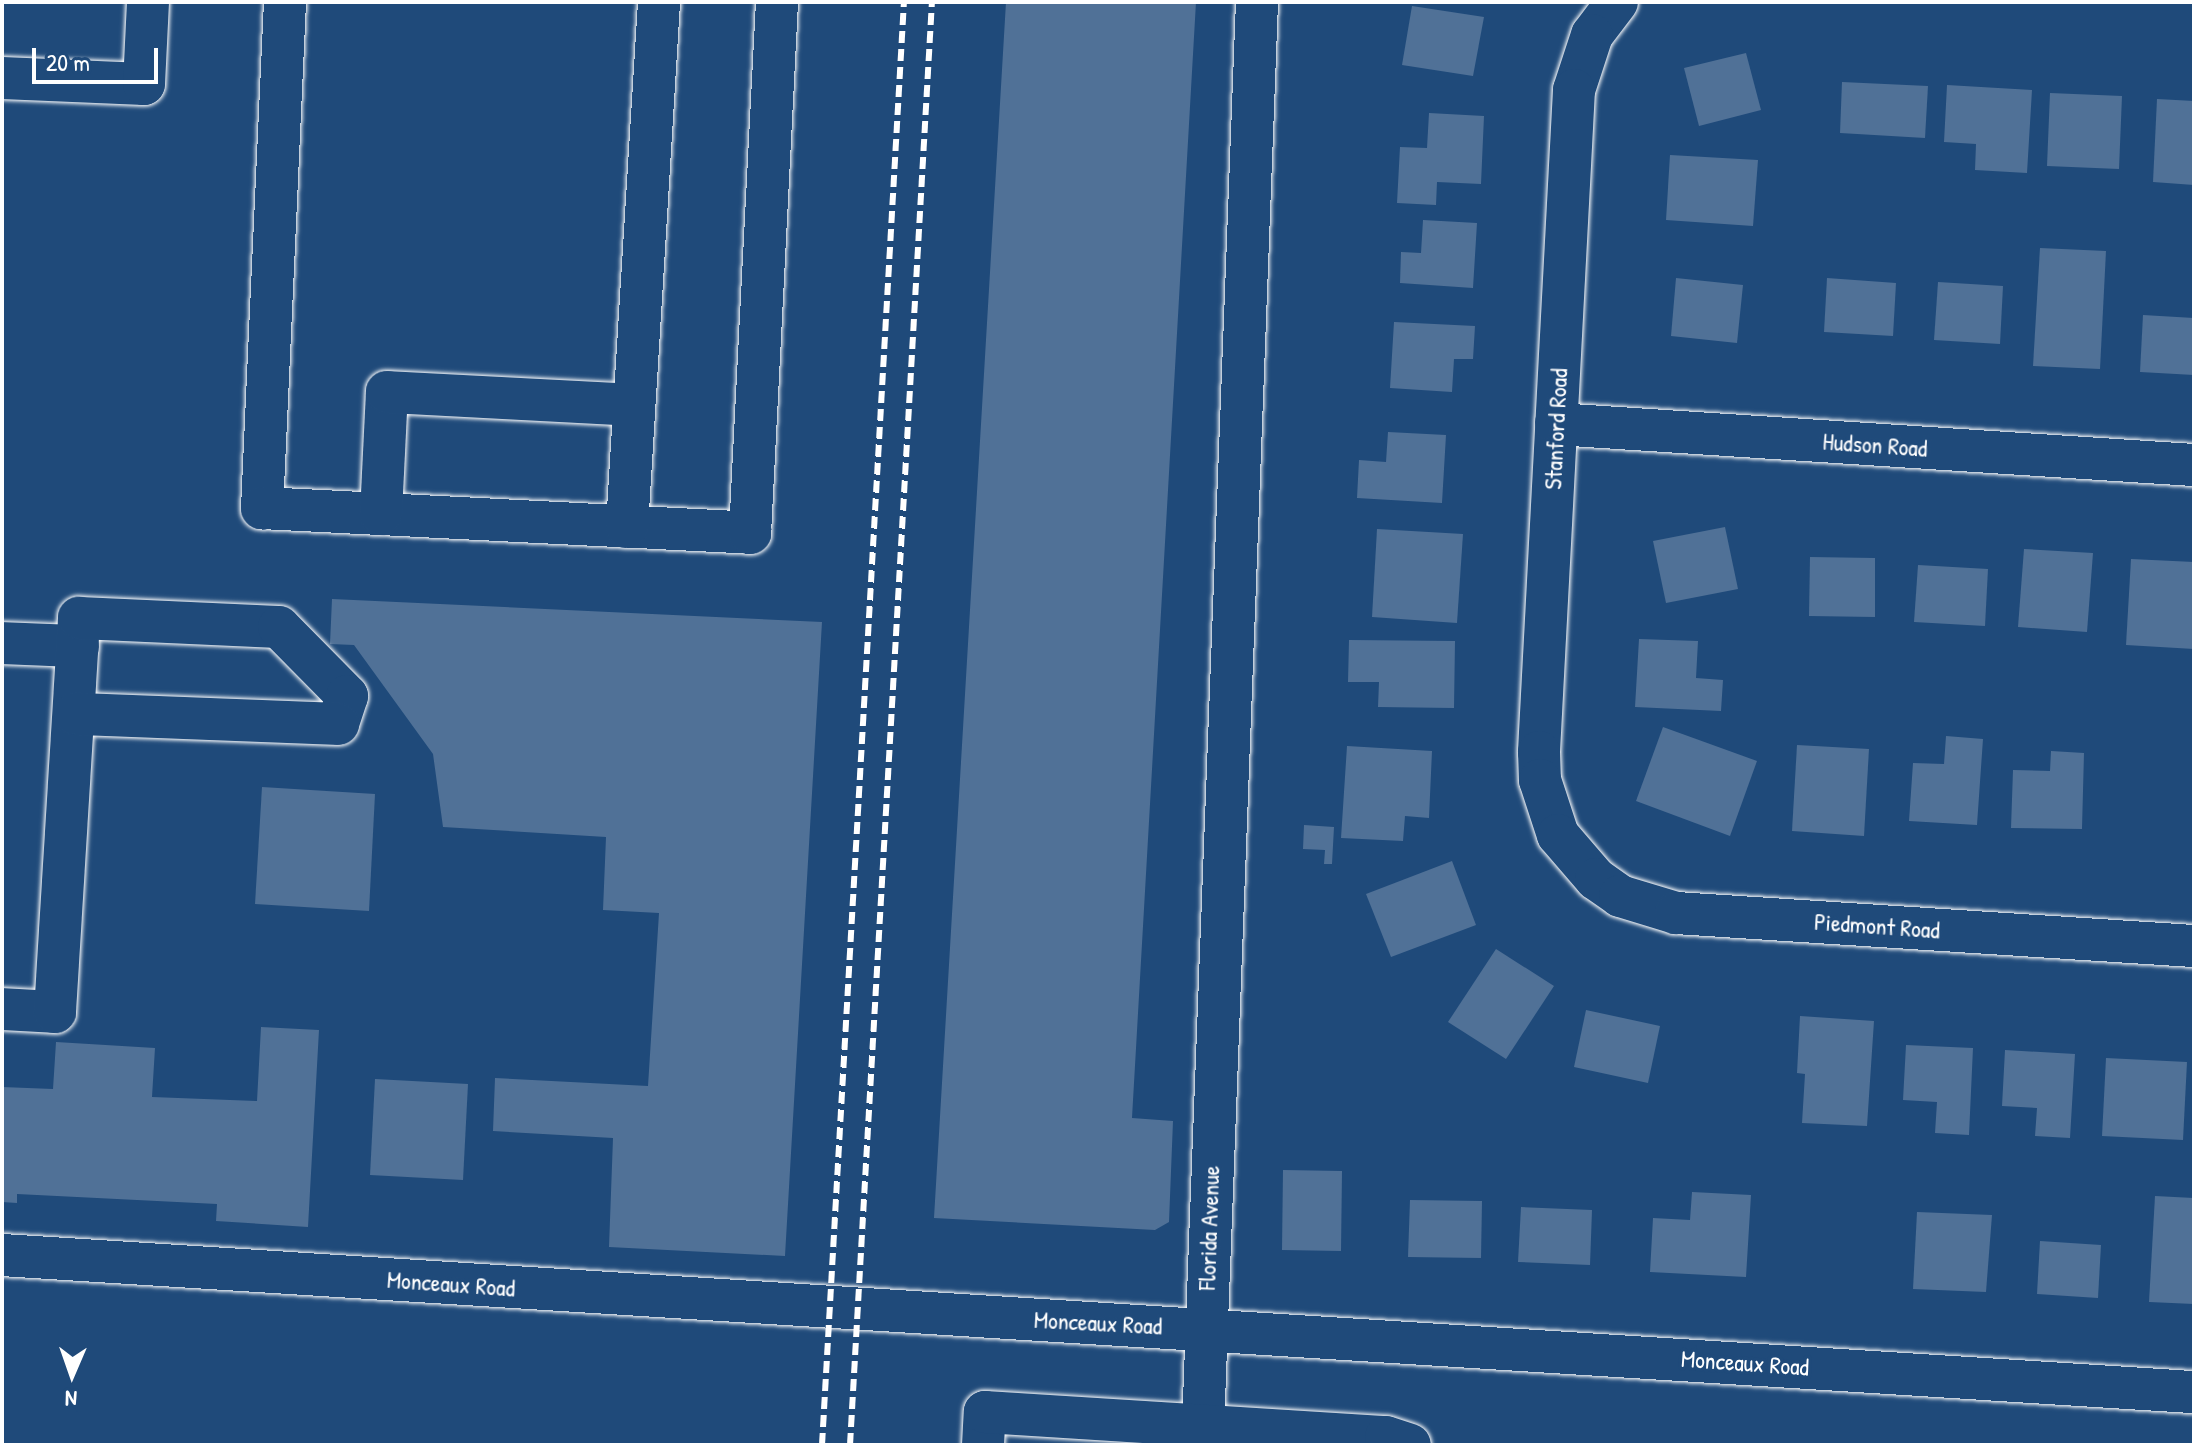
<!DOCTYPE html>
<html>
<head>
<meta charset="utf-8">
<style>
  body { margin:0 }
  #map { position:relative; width:2196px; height:1447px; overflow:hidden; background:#1f4a7a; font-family:"Patrick Hand",sans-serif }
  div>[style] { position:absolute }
  .building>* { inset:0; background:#507197 }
  .roads { filter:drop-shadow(0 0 2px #fff) drop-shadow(0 0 2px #fff) }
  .minor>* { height:42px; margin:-21px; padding:0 21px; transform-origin:21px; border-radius:21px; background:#1f4a7a }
  .rail>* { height:6px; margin-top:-3px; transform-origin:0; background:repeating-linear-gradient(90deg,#fff 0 12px,transparent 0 18px) }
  span { translate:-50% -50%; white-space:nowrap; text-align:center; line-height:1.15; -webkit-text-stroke:7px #1f4a7a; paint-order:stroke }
  .street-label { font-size:24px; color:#fff }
  .frame { position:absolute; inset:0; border:4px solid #fff; pointer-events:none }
  .north { position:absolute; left:32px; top:1335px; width:80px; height:80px; -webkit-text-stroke:6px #1f4a7a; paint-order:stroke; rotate:182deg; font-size:22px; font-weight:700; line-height:32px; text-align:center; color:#fff }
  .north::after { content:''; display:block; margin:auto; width:28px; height:36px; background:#fff; clip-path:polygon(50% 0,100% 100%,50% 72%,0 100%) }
  .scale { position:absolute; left:32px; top:48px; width:126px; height:36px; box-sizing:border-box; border:4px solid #fff; border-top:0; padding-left:10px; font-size:24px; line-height:28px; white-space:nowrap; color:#fff; -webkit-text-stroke:6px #1f4a7a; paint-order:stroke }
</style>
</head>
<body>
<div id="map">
  <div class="building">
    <div style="clip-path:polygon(1006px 2px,1196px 2px,1132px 1118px,1173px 1121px,1169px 1222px,1155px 1230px,934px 1218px)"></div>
    <div style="clip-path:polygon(1412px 6px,1484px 17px,1473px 76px,1402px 65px)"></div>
    <div style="clip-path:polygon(1746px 53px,1761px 110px,1699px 126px,1684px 68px)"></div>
    <div style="clip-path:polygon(1842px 82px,1928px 86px,1925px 138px,1840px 133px)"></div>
    <div style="clip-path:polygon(1947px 85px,2032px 90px,2027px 173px,1975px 170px,1976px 144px,1944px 142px)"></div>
    <div style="clip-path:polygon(2050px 93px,2122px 96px,2119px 169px,2047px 166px)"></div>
    <div style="clip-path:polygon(2157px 99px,2194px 101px,2194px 185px,2153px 182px)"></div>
    <div style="clip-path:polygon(1429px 113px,1484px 116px,1481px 184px,1437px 182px,1436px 205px,1397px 203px,1400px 147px,1427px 148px)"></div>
    <div style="clip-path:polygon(1670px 155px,1758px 160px,1753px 226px,1666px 220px)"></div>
    <div style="clip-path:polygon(1423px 220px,1477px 223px,1473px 288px,1400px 283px,1401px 252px,1421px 253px)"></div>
    <div style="clip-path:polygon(2040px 248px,2106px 251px,2100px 369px,2033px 366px)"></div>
    <div style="clip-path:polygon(1676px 278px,1743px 285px,1737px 343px,1671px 336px)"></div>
    <div style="clip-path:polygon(1827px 278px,1896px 283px,1893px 336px,1824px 332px)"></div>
    <div style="clip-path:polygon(1938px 282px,2003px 286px,2000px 344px,1934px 340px)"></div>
    <div style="clip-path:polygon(2143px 315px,2194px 318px,2194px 375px,2140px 372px)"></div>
    <div style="clip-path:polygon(1394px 322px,1475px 326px,1473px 359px,1454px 359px,1452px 392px,1390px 388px)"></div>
    <div style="clip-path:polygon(1388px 432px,1446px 435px,1442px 503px,1357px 498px,1359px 460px,1386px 462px)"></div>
    <div style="clip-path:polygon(1725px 527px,1738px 589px,1666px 603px,1653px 541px)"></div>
    <div style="clip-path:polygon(1377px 529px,1463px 534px,1457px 623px,1372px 617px)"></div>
    <div style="clip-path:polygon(2024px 549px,2093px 553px,2087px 632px,2018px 627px)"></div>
    <div style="clip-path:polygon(1810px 557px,1875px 558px,1875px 617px,1809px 616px)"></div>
    <div style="clip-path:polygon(2131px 559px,2194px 562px,2194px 649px,2126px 645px)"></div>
    <div style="clip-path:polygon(1918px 565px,1988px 569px,1985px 626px,1914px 622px)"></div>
    <div style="clip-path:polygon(332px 599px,822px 622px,785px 1256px,609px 1247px,613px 1138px,493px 1131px,495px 1078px,648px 1086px,659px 913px,603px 910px,606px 837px,443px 827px,433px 754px,354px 645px,330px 644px)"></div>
    <div style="clip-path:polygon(1639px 639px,1698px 641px,1696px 678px,1723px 680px,1721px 711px,1635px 707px)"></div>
    <div style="clip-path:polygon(1349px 640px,1455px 641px,1454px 708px,1378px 707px,1379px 682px,1348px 682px)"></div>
    <div style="clip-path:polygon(1663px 727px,1757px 761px,1730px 836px,1636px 801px)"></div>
    <div style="clip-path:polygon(1946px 736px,1983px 739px,1977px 825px,1909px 821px,1913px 763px,1944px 764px)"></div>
    <div style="clip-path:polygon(1797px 745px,1869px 749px,1864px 836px,1792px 831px)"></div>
    <div style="clip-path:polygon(1347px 746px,1432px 751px,1429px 818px,1405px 816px,1403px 841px,1341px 838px)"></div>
    <div style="clip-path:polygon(2051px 751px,2084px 753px,2082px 829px,2011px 828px,2013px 770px,2050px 771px)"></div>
    <div style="clip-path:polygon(262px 787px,375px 794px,369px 911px,255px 904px)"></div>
    <div style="clip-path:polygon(1304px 825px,1334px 827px,1332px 864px,1324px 864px,1325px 850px,1303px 849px)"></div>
    <div style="clip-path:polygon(1452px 861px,1476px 925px,1391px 957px,1366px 894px)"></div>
    <div style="clip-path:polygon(1496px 949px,1554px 986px,1506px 1059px,1448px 1022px)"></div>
    <div style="clip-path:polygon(1586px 1010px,1660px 1026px,1648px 1083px,1574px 1067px)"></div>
    <div style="clip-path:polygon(1800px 1016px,1874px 1021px,1867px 1126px,1802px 1123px,1805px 1074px,1797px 1073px)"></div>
    <div style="clip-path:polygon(261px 1027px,319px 1030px,308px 1227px,216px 1221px,217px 1204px,17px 1194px,17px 1203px,2px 1202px,2px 1087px,53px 1089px,56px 1042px,155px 1048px,152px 1097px,257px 1101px)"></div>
    <div style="clip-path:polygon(1906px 1045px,1973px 1048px,1969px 1135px,1935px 1133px,1937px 1102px,1903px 1100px)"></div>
    <div style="clip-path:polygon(2005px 1050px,2075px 1054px,2070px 1138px,2035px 1136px,2037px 1108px,2002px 1106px)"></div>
    <div style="clip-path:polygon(2106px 1058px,2187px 1062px,2183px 1140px,2102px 1136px)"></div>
    <div style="clip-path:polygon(375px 1079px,468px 1084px,463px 1180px,370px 1175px)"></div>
    <div style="clip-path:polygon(1283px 1170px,1342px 1171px,1341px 1251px,1282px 1250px)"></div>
    <div style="clip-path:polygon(1692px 1192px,1751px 1195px,1746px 1277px,1650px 1272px,1653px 1218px,1690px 1220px)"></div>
    <div style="clip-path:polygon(2155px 1196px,2194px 1198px,2194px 1304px,2149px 1302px)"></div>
    <div style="clip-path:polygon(1410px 1200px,1482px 1201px,1481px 1258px,1408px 1257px)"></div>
    <div style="clip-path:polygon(1521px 1207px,1592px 1210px,1590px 1265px,1518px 1262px)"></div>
    <div style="clip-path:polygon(1917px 1212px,1992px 1215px,1986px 1292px,1913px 1289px)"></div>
    <div style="clip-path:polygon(2040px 1241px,2101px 1245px,2098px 1298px,2037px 1294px)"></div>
  </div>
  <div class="roads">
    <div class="minor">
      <div style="left:285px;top:2px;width:507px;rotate:92.6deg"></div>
      <div style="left:262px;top:508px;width:489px;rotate:2.9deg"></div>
      <div style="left:750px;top:533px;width:532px;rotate:-87.09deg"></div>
      <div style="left:1617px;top:2px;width:41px;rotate:127.1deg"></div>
      <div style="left:1592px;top:35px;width:58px;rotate:108.1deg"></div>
      <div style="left:1574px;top:90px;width:663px;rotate:93.03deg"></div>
      <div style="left:1539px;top:752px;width:28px;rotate:88deg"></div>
      <div style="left:1540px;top:780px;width:58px;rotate:71.9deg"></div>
      <div style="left:1558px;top:835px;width:58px;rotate:49.2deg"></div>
      <div style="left:1596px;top:879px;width:29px;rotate:35deg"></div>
      <div style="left:1620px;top:896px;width:59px;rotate:16.9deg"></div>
      <div style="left:1676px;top:913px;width:519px;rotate:3.65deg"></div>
      <div style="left:2px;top:78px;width:142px;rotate:2.4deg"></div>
      <div style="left:144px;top:84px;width:82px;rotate:-87.2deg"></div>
      <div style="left:1556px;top:424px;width:639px;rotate:3.68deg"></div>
      <div style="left:381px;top:514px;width:122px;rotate:-87.2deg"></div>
      <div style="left:387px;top:392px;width:247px;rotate:3deg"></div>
      <div style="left:627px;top:527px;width:526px;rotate:-86.51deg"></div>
      <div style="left:2px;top:643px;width:76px;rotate:2.3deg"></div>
      <div style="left:2px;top:1009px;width:53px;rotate:3.2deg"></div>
      <div style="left:55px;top:1012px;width:395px;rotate:-86.5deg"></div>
      <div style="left:79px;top:618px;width:200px;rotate:2.6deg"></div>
      <div style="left:279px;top:627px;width:97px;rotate:45.4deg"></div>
      <div style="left:347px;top:696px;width:29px;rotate:108deg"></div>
      <div style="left:338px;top:724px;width:263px;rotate:-177.8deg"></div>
      <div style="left:2px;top:1255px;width:2196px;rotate:3.58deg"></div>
      <div style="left:1203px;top:1427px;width:1426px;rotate:-87.83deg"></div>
      <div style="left:983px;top:1445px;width:33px;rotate:-87deg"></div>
      <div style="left:985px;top:1412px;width:402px;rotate:3.6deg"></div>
      <div style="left:1386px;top:1437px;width:25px;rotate:18deg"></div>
    </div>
  </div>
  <div class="rail">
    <div style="left:822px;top:1445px;width:1445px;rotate:-86.75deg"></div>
    <div style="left:850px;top:1445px;width:1445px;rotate:-86.75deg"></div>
  </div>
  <div class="street-label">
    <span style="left:1556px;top:429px;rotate:-87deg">Stanford Road</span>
    <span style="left:1875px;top:445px;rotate:4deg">Hudson Road</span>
    <span style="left:1877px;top:926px;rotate:4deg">Piedmont Road</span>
    <span style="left:1209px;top:1228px;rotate:-88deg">Florida Avenue</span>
    <span style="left:451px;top:1284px;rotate:4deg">Monceaux Road</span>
    <span style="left:1098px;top:1323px;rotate:3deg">Monceaux Road</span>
    <span style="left:1745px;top:1363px;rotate:4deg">Monceaux Road</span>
  </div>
  <div class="frame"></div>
  <div class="north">N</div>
  <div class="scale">20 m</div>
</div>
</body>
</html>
